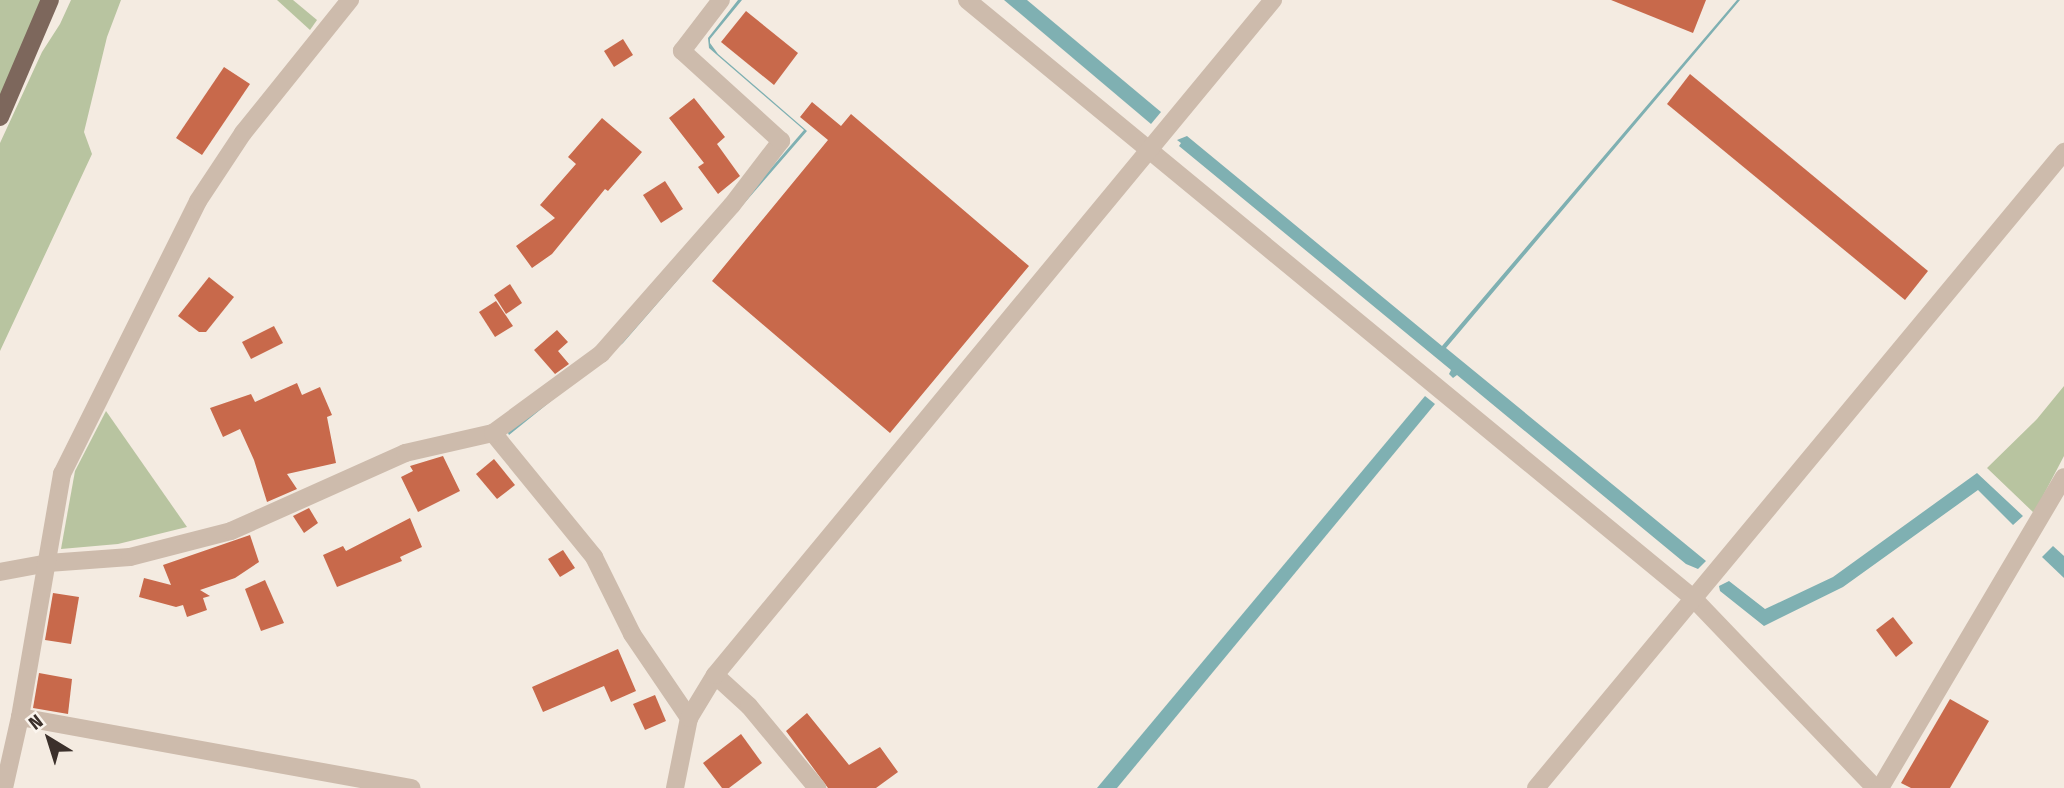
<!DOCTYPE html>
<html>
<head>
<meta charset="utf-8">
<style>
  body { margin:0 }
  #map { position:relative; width:2064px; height:788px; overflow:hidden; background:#f4ebe1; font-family:"Fira Sans Condensed",sans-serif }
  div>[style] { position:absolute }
  .green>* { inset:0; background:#b8c4a0 }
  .water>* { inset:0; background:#7fb0b2 }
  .building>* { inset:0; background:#c8694b }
  .minor>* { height:18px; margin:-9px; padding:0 9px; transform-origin:9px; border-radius:9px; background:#cdbbac }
  .major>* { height:18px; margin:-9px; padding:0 9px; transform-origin:9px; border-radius:9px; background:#7d675c }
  span { translate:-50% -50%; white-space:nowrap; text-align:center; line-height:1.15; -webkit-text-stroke:5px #fbf5ee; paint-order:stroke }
  .north { position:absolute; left:14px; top:704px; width:70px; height:70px; -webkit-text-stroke:5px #fbf5ee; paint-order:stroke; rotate:322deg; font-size:19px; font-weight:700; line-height:28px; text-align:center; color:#3b302b }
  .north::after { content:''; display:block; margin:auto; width:24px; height:32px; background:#3b302b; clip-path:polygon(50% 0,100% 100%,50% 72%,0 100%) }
</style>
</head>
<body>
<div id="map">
  <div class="green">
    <div style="clip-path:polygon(0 0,41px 0,0 97px)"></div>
    <div style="clip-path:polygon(71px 0,121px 0,107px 37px,84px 132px,92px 154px,0 351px,0 143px,42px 52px,60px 24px)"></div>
    <div style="clip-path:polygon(277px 0,293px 0,317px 20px,310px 30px)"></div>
    <div style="clip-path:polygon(2064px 386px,2064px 456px,2034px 513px,1987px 468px,2037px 419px)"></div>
    <div style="clip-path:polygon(106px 411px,187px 527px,118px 544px,61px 549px,75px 471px)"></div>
  </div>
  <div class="water">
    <div style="clip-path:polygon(738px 0,742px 0,710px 39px,710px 43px,718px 54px,807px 131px,623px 343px,509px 435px,507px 431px,622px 341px,804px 130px,709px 48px,708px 38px)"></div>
    <div style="clip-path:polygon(1004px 0,1027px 0,1161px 112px,1151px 124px)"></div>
    <div style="clip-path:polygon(1737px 0,1740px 0,1446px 348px,1706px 561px,1698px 569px,1686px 564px,1457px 375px,1453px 378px,1449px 374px,1451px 370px,1179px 146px,1181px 143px,1177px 140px,1187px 136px,1442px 346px)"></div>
    <div style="clip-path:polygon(1425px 396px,1435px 404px,1117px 788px,1097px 788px)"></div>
    <div style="clip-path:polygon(1977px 473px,2023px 516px,2013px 525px,1978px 490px,1843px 587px,1764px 626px,1720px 591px,1719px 586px,1729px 581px,1765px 609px,1833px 577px)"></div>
    <div style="clip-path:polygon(2053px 546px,2064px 556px,2064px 578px,2042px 557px)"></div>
  </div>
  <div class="building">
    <div style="clip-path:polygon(1611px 0,1706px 0,1693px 33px)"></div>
    <div style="clip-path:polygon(746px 11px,798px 53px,774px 85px,721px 42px)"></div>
    <div style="clip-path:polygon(623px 39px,633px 55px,614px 67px,604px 51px)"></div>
    <div style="clip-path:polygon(224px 67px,250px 84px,202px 155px,176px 138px)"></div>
    <div style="clip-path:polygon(1690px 74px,1928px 271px,1905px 300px,1667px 104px)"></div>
    <div style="clip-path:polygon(694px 98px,725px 137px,717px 144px,740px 176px,718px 194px,698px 167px,704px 163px,669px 118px)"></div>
    <div style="clip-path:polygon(812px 102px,841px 126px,851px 114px,1029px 266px,890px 433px,712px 281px,828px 140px,800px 117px)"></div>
    <div style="clip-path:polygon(602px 118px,642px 152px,608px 191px,605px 189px,552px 254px,532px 268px,516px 246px,555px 218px,540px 205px,576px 164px,568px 157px)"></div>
    <div style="clip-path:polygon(665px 181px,683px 209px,661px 223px,643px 195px)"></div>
    <div style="clip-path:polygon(209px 277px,234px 297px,206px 332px,199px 332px,178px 316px)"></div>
    <div style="clip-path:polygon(510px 284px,522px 303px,506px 314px,494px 295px)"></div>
    <div style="clip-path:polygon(496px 301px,513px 326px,495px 337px,479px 312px)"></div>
    <div style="clip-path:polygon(274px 326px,283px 343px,251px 359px,242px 342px)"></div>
    <div style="clip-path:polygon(557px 330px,568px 342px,558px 351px,569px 364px,555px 374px,534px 350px)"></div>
    <div style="clip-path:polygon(297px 383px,302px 395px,320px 387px,332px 415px,327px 417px,336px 463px,287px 474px,297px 489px,267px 502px,254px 460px,240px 429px,223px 437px,210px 408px,251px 394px,255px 402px)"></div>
    <div style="clip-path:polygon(443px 456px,460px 491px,418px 512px,401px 477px,413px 471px,410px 466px)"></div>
    <div style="clip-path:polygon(494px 459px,515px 485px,497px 499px,476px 474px)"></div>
    <div style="clip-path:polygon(309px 508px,318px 523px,304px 533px,293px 516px)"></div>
    <div style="clip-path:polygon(410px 518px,422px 547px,400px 557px,402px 561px,337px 587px,323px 555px,343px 546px,346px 551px)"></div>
    <div style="clip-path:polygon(250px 535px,259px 562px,235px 578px,200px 590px,210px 596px,203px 598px,207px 610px,187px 617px,183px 605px,176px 607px,139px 597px,144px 578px,171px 585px,163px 565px)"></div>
    <div style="clip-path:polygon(563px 550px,575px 568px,560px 577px,548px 559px)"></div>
    <div style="clip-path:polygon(265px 580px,284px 623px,261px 631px,245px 589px)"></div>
    <div style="clip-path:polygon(53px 593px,79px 597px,71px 644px,45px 640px)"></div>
    <div style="clip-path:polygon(1893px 617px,1913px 643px,1896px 657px,1876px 630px)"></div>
    <div style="clip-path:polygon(618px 649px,636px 691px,611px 702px,604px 686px,543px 712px,532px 687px)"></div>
    <div style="clip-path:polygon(39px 673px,72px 679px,68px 714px,33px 708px)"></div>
    <div style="clip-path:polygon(655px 695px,666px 721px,645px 730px,633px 704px)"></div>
    <div style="clip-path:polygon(1950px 699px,1989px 721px,1950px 788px,1911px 788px,1901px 783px)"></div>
    <div style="clip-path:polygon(807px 713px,849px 765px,880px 747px,898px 772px,876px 788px,828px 788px,786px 731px)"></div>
    <div style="clip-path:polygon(741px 734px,762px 763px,729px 788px,722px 788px,703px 763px)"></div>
  </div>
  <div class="minor">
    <div style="left:967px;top:0;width:941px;rotate:39.48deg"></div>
    <div style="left:1693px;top:598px;width:263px;rotate:46.2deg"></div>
    <div style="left:493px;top:433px;width:160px;rotate:50.8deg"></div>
    <div style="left:594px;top:557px;width:86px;rotate:63.7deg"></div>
    <div style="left:632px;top:634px;width:102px;rotate:55.8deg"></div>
    <div style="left:0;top:572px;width:49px;rotate:-10.6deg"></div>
    <div style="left:48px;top:563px;width:82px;rotate:-4.2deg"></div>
    <div style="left:130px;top:557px;width:104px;rotate:-14.4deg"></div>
    <div style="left:231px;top:531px;width:191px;rotate:-24.1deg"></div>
    <div style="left:405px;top:453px;width:90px;rotate:-12.8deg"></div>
    <div style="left:493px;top:433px;width:134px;rotate:-36.2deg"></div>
    <div style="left:601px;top:354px;width:198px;rotate:-48.7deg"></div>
    <div style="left:732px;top:205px;width:81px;rotate:-52.6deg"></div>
    <div style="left:781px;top:141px;width:134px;rotate:-137.7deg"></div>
    <div style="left:682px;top:51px;width:64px;rotate:-52.6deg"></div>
    <div style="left:715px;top:675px;width:46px;rotate:42.4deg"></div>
    <div style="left:749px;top:706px;width:107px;rotate:50.3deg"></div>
    <div style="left:20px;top:717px;width:398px;rotate:10.3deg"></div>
    <div style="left:4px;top:788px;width:73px;rotate:-77.3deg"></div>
    <div style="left:20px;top:717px;width:247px;rotate:-80.2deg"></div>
    <div style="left:62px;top:474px;width:305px;rotate:-63.5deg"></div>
    <div style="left:198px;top:201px;width:82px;rotate:-56.5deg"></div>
    <div style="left:243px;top:133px;width:171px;rotate:-51.2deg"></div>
    <div style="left:675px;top:788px;width:71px;rotate:-78.7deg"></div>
    <div style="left:689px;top:718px;width:50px;rotate:-58.8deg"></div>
    <div style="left:715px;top:675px;width:876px;rotate:-50.42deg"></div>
    <div style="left:1536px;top:788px;width:827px;rotate:-50.3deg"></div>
    <div style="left:1880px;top:788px;width:361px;rotate:-59.4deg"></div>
  </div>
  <div class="major">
    <div style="left:0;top:117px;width:127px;rotate:-66.9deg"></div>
  </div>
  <div class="north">N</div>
</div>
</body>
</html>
